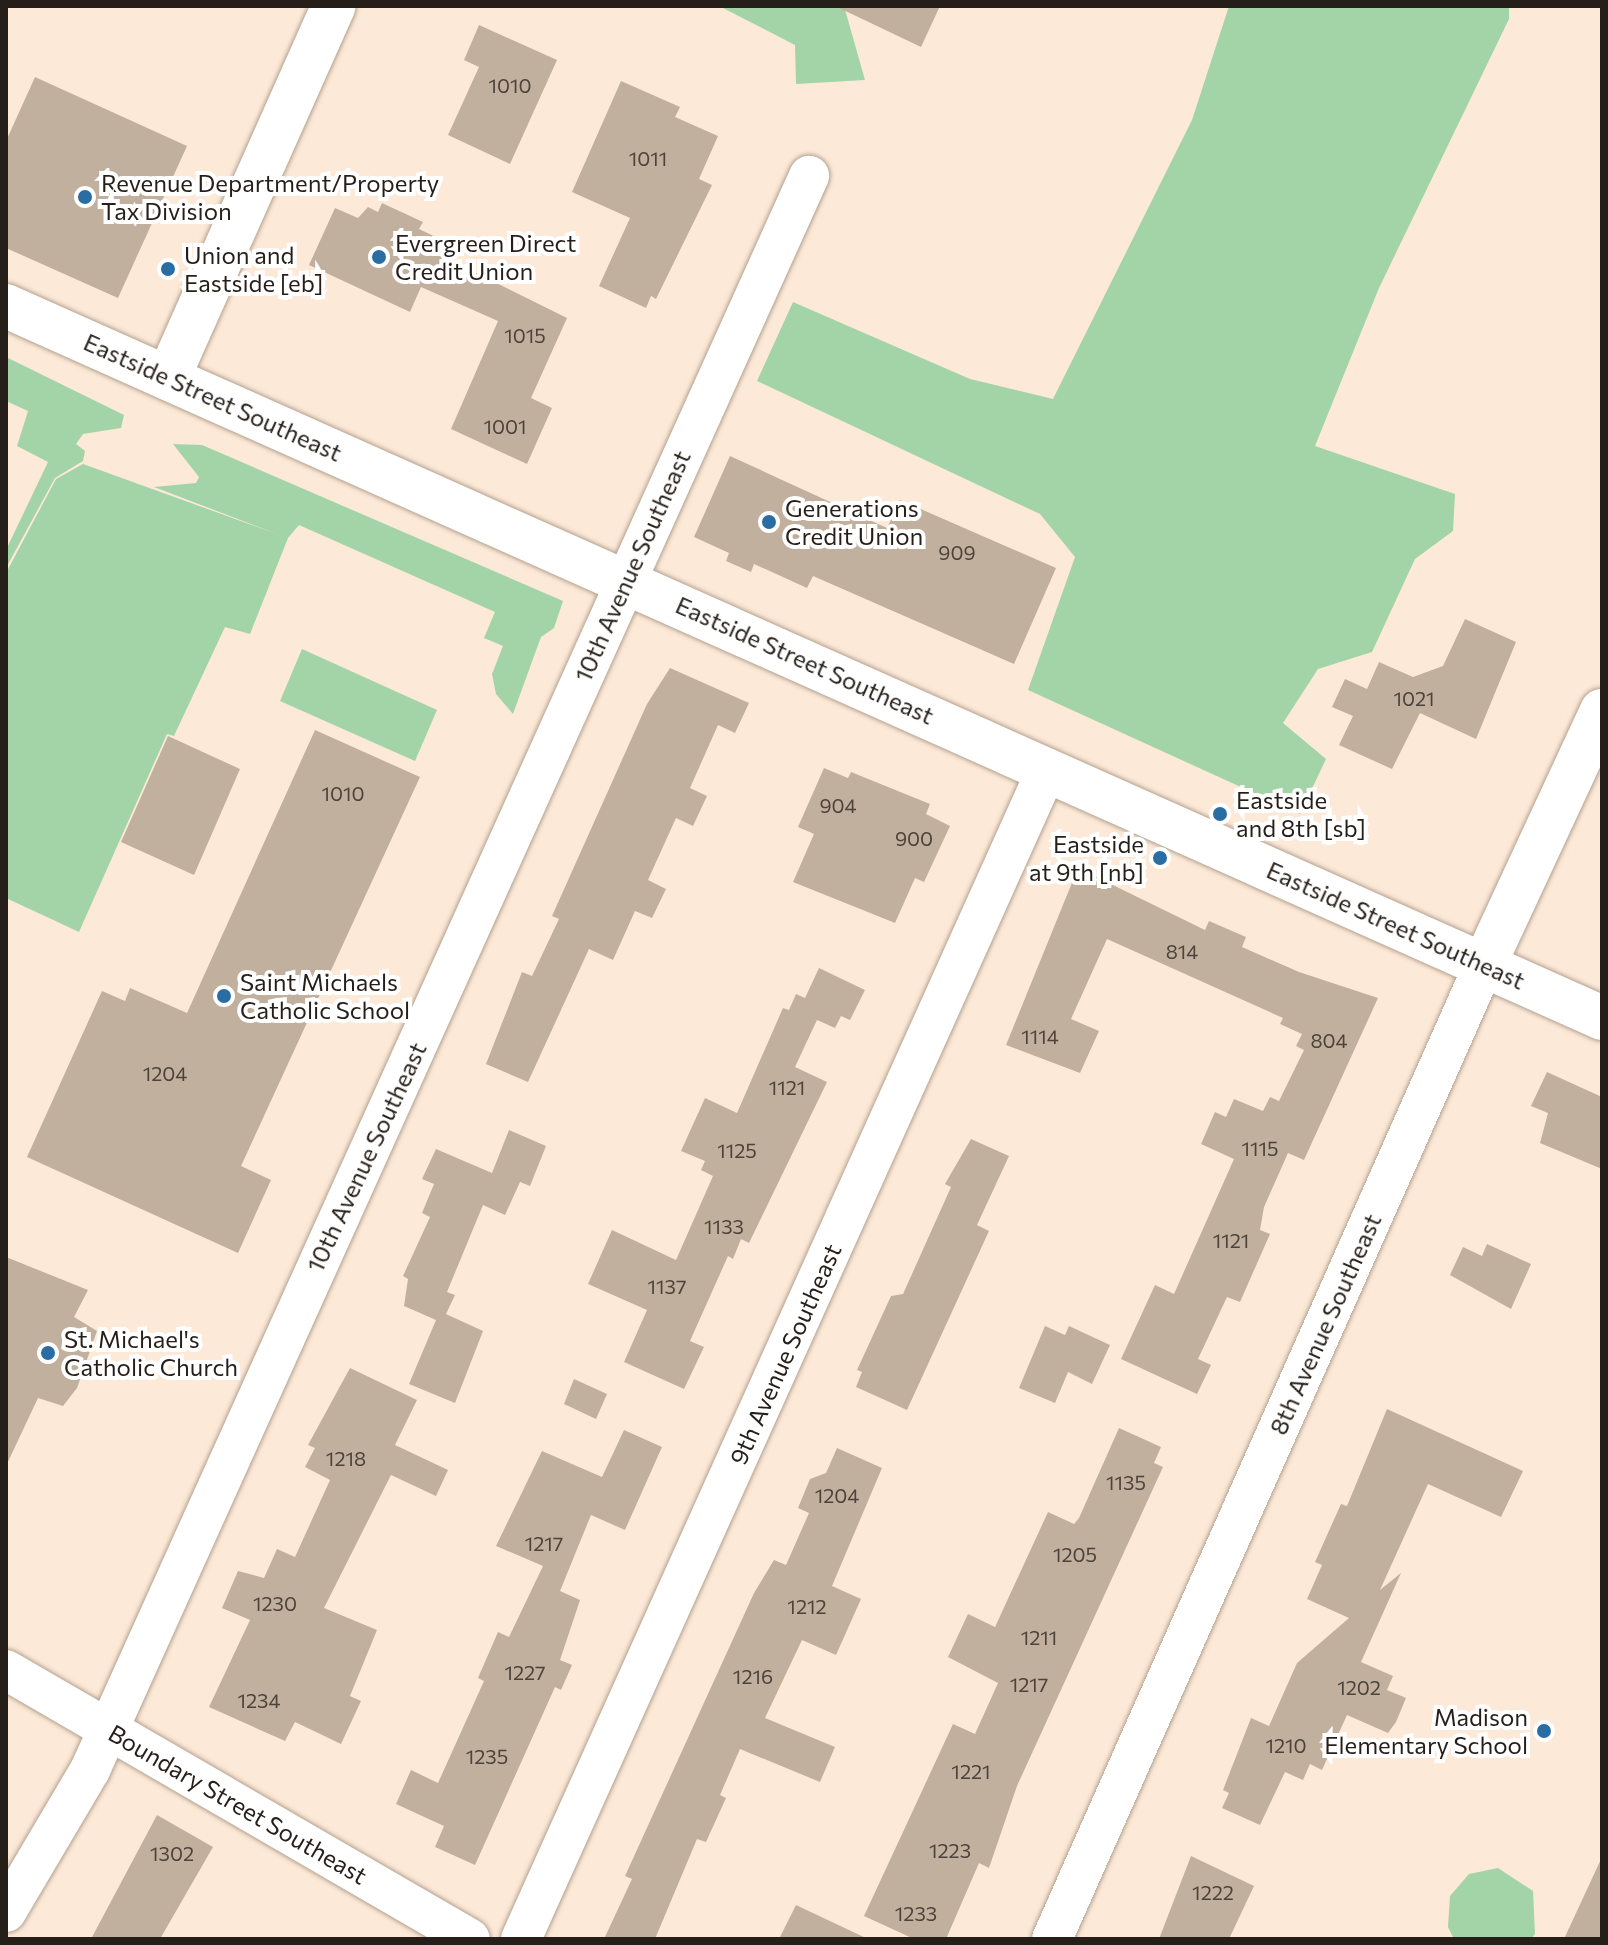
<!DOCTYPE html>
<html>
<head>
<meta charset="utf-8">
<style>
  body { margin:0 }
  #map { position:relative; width:1608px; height:1945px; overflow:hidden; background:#fde9d7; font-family:Commissioner,sans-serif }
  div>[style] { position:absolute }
  .green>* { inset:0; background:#a3d4a7 }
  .building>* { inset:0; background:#c2b09e }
  .roads { filter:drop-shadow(0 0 2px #b3a190) drop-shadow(0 0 2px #b3a190) }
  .street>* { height:40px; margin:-20px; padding:0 20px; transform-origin:20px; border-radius:20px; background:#fff }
  .secondary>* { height:44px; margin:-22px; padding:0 22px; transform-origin:22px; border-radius:22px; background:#fff }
  .dots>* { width:22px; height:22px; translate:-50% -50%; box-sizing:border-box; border:4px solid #fff; border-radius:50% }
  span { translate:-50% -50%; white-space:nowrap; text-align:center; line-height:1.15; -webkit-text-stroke:8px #fff; paint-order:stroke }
  .number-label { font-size:20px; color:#4d433a }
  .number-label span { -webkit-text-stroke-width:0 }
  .poi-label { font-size:24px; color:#261f19 }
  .left { translate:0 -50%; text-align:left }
  .right { translate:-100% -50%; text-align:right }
  .street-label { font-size:24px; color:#261f19 }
  .frame { position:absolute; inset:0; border:8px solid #261f19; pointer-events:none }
</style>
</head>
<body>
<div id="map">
  <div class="green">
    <div style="clip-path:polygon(719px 6px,844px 6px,865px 80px,796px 84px,795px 45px)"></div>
    <div style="clip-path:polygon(1229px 6px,1509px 6px,1509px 19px,1379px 288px,1315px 446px,1455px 494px,1453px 531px,1415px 559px,1372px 652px,1318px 669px,1283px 723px,1326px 759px,1300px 814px,1028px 690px,1075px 557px,1040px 514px,757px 381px,793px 302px,970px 379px,1053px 399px,1192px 120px)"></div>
    <div style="clip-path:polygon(6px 357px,124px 415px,121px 428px,83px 434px,76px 444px,85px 451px,83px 461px,55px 478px,6px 568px,6px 550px,48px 462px,17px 446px,28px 411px,6px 401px)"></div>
    <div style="clip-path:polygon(173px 444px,202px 445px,563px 601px,554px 628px,541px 637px,513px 714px,496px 694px,492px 674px,503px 646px,484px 638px,495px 612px,299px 525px,288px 538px,250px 634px,225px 627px,174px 736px,167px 734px,79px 932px,6px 898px,6px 573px,56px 479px,83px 464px,277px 534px,154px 487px,196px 483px,199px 477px)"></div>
    <div style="clip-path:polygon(302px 649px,437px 710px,415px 761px,280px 701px)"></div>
    <div style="clip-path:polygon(1498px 1868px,1533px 1891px,1535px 1934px,1531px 1939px,1454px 1939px,1448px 1927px,1450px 1896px,1469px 1874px)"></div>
  </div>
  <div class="building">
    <div style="clip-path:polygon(835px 6px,940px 6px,921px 47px)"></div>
    <div style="clip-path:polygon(479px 25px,557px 60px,510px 164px,448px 135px,479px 67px,464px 60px)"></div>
    <div style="clip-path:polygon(35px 77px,187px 146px,118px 298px,6px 248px,6px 141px)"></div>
    <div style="clip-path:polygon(621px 81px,680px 107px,675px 117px,718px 136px,699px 179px,712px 185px,656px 299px,651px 296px,646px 308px,599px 286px,630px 218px,572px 192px)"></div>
    <div style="clip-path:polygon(382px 203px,423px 222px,419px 229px,442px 240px,436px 253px,567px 318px,531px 398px,552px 408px,527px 464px,451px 429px,498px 321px,421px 287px,410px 312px,309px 265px,335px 208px,358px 218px,368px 207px,378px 212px)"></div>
    <div style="clip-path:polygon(730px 456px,887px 528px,900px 500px,1056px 568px,1014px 664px,813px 576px,807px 588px,754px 564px,751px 572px,726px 561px,729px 553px,694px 537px)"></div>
    <div style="clip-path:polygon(1465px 619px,1516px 642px,1476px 739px,1420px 713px,1392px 769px,1339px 745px,1353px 716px,1332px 707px,1345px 679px,1367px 689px,1379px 662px,1413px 677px,1443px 666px)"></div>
    <div style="clip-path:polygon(670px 668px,749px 703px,735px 733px,718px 725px,690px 788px,707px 796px,693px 826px,676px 818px,648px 880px,666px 889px,652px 918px,635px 911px,613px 960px,589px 949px,528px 1082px,486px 1064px,522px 972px,532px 976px,559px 919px,552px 916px,647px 704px)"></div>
    <div style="clip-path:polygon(315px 730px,420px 777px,241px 1166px,271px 1180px,238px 1253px,27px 1157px,102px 991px,125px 1001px,130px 988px,187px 1013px)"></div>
    <div style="clip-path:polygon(168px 736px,240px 769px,194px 875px,121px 842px)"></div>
    <div style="clip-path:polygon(824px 768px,848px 778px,851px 772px,930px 804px,926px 814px,950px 826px,924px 882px,915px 878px,895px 923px,793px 882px,814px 834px,798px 827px)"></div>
    <div style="clip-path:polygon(1078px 868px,1205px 930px,1209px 921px,1246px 937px,1242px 947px,1299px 972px,1378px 998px,1304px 1160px,1288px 1153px,1264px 1207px,1260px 1230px,1270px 1234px,1240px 1302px,1227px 1297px,1198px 1359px,1211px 1365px,1197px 1394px,1121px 1359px,1155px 1285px,1174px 1294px,1234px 1159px,1201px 1144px,1215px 1112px,1226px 1117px,1234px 1099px,1263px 1111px,1270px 1097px,1279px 1101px,1304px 1050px,1296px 1046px,1302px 1034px,1280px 1024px,1283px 1018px,1107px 939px,1071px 1019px,1099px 1031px,1080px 1073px,1006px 1045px)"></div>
    <div style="clip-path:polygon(819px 968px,865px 990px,850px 1020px,841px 1016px,835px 1028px,817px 1020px,795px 1067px,827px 1082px,749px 1243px,741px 1239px,733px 1259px,728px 1256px,690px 1341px,704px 1347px,684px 1389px,624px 1362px,647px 1310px,588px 1284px,612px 1230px,676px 1260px,713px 1176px,701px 1170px,705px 1161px,681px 1151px,705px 1098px,737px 1113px,783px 1008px,789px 1010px,796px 994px,805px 998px)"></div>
    <div style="clip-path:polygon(1547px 1072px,1602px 1097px,1602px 1169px,1540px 1143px,1548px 1113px,1531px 1106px)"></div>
    <div style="clip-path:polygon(509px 1130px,546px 1146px,530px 1186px,520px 1182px,505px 1215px,483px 1205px,447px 1292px,455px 1295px,446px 1314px,483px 1331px,455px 1403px,409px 1384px,436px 1320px,404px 1306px,408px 1279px,403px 1276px,430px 1217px,422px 1213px,434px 1184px,422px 1179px,436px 1149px,492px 1173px)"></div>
    <div style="clip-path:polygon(971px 1139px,1009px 1156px,977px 1225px,989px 1231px,907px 1410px,856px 1387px,862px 1372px,857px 1370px,891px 1296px,903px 1294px,951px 1187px,945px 1184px)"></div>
    <div style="clip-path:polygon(1487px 1244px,1531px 1264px,1511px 1309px,1450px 1275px,1463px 1247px,1482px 1256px)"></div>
    <div style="clip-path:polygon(6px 1257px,88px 1290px,74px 1317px,97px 1331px,77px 1388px,63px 1406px,38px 1398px,6px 1466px)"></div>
    <div style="clip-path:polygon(1045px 1326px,1065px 1335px,1069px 1326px,1110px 1345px,1092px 1384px,1068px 1372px,1055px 1403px,1019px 1388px)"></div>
    <div style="clip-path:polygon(350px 1368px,417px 1400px,395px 1445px,448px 1470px,436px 1496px,391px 1475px,324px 1608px,377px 1630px,350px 1696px,361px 1701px,341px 1744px,295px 1722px,285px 1741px,209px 1707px,250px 1620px,222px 1608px,238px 1571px,264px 1578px,277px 1549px,295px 1557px,330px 1480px,305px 1467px,315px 1448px,308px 1445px)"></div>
    <div style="clip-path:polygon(574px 1379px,607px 1394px,596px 1419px,564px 1404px)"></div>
    <div style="clip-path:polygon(1387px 1409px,1523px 1471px,1501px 1517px,1428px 1484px,1380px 1590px,1401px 1573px,1361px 1662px,1393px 1676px,1387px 1690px,1406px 1698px,1396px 1722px,1388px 1733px,1347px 1715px,1322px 1770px,1310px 1764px,1303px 1780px,1285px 1772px,1260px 1825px,1222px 1808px,1229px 1793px,1223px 1790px,1251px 1718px,1269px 1726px,1297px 1663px,1349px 1618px,1307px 1599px,1322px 1565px,1315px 1562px,1341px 1504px,1347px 1506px)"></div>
    <div style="clip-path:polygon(1119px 1428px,1161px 1447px,1154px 1463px,1163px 1467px,1017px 1786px,989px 1868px,979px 1863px,946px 1939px,914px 1939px,864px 1916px,953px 1724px,975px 1734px,998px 1683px,948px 1657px,968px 1614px,995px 1627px,1048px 1512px,1074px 1524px,1079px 1518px)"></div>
    <div style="clip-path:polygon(624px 1430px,662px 1447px,625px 1530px,591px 1515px,560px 1591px,580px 1600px,560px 1660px,572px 1665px,561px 1690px,555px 1687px,475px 1865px,435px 1847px,444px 1826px,396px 1804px,411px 1770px,438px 1783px,484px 1681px,478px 1678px,498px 1632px,509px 1637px,543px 1566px,496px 1546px,542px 1451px,602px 1477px)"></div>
    <div style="clip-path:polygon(837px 1448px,882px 1468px,832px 1586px,861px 1599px,836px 1655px,802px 1640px,765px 1718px,835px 1747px,820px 1782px,740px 1749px,720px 1795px,726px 1798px,706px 1842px,697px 1839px,655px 1939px,604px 1939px,632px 1879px,625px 1876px,754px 1593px,774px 1560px,786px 1565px,809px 1513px,798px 1508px,810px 1479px,826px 1473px)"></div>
    <div style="clip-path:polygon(157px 1815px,213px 1847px,160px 1939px,91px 1939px)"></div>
    <div style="clip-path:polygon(1191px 1856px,1254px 1886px,1229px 1939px,1159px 1939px)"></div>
    <div style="clip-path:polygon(1602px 1857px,1602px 1939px,1564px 1939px)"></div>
    <div style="clip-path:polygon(796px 1905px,868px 1939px,779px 1939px)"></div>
  </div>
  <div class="roads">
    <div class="street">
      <div style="left:6px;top:1670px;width:536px;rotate:30.1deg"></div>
      <div style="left:6px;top:1912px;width:165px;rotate:-59.4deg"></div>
      <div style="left:90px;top:1770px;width:1749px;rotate:-65.72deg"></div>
      <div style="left:521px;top:1939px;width:1283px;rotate:-65.79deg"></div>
      <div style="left:1052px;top:1939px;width:1066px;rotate:-66.08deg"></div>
    </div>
    <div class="secondary">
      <div style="left:6px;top:306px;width:1748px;rotate:24.04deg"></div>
      <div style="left:168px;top:378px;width:407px;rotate:-66deg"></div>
      <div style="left:1484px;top:965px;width:280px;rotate:-65.1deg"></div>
    </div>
  </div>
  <div class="dots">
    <div style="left:85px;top:197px;background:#2a6da3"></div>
    <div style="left:379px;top:257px;background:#2a6da3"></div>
    <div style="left:168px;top:269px;background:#2a6da3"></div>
    <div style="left:769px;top:522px;background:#2a6da3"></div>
    <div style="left:1220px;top:814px;background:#2a6da3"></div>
    <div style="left:1160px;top:858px;background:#2a6da3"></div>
    <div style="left:224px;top:996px;background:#2a6da3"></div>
    <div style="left:48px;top:1353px;background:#2a6da3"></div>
    <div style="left:1544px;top:1731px;background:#2a6da3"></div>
  </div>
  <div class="number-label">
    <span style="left:510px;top:85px">1010</span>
    <span style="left:648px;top:158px">1011</span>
    <span style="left:525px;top:335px">1015</span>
    <span style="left:505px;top:426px">1001</span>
    <span style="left:957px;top:552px">909</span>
    <span style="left:1414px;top:698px">1021</span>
    <span style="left:343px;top:793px">1010</span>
    <span style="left:838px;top:805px">904</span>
    <span style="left:914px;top:838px">900</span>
    <span style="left:1182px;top:951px">814</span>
    <span style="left:1040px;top:1036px">1114</span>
    <span style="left:1329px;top:1040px">804</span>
    <span style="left:165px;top:1073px">1204</span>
    <span style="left:787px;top:1087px">1121</span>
    <span style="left:1260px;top:1148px">1115</span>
    <span style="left:737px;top:1150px">1125</span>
    <span style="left:724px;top:1226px">1133</span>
    <span style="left:1231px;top:1240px">1121</span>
    <span style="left:667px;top:1286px">1137</span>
    <span style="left:346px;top:1458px">1218</span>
    <span style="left:1126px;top:1482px">1135</span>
    <span style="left:837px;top:1495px">1204</span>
    <span style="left:544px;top:1543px">1217</span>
    <span style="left:1075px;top:1554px">1205</span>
    <span style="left:275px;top:1603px">1230</span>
    <span style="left:807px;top:1606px">1212</span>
    <span style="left:1039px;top:1637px">1211</span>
    <span style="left:525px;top:1672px">1227</span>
    <span style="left:753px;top:1676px">1216</span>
    <span style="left:1029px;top:1684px">1217</span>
    <span style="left:1359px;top:1687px">1202</span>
    <span style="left:259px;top:1700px">1234</span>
    <span style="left:1286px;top:1745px">1210</span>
    <span style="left:487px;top:1756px">1235</span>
    <span style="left:971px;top:1771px">1221</span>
    <span style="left:950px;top:1850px">1223</span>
    <span style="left:172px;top:1853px">1302</span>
    <span style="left:1213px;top:1892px">1222</span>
    <span style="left:916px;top:1913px">1233</span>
  </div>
  <div class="poi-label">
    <span class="left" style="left:101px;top:197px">Revenue Department/Property<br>Tax Division</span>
    <span class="left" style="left:395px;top:257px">Evergreen Direct<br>Credit Union</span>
    <span class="left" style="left:184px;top:269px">Union and<br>Eastside [eb]</span>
    <span class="left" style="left:785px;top:522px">Generations<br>Credit Union</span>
    <span class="left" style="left:1236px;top:814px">Eastside<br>and 8th [sb]</span>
    <span class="right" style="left:1144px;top:858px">Eastside<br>at 9th [nb]</span>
    <span class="left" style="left:240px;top:996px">Saint Michaels<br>Catholic School</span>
    <span class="left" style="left:64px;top:1353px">St. Michael's<br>Catholic Church</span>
    <span class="right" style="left:1528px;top:1731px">Madison<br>Elementary School</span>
  </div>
  <div class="street-label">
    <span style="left:213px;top:397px;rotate:24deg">Eastside Street Southeast</span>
    <span style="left:632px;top:566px;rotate:-66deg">10th Avenue Southeast</span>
    <span style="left:805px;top:660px;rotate:24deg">Eastside Street Southeast</span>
    <span style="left:1396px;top:925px;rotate:24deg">Eastside Street Southeast</span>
    <span style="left:366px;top:1157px;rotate:-65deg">10th Avenue Southeast</span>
    <span style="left:1325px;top:1324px;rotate:-66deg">8th Avenue Southeast</span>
    <span style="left:785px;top:1354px;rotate:-66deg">9th Avenue Southeast</span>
    <span style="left:238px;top:1804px;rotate:30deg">Boundary Street Southeast</span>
  </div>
  <div class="frame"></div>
</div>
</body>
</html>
